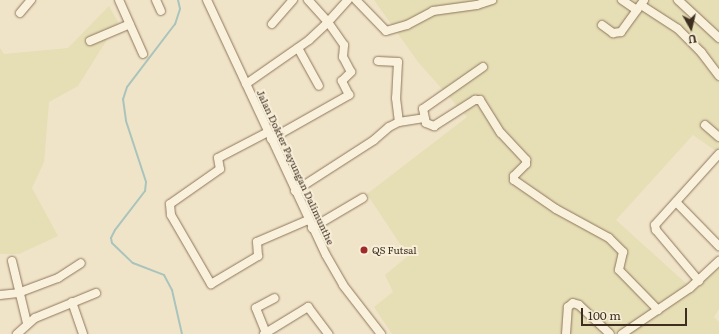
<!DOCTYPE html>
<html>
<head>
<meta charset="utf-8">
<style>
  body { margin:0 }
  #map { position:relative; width:719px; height:334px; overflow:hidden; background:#f0e4c8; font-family:Literata,serif }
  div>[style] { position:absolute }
  .farmland>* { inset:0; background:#e6deb5 }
  .stream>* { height:2px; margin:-1px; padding:0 1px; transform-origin:1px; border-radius:1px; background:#a9c4bc }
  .roads { filter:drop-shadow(0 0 1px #8d765c) drop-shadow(0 0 1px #8d765c) }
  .street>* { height:8px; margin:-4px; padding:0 4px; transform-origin:4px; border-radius:4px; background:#faf1dc }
  .dots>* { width:11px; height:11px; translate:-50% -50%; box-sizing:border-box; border:2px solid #f7eed8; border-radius:50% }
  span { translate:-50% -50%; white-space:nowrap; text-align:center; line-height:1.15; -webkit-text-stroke:4px #f7eed8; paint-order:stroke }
  .street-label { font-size:10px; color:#3d2e20 }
  .poi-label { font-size:10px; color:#3d2e20 }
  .left { translate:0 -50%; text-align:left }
  .north { position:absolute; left:671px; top:8px; width:40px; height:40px; -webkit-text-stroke:3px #f7eed8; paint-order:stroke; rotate:172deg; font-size:11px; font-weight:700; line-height:16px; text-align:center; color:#3d2e20 }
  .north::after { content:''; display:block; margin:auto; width:14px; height:18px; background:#3d2e20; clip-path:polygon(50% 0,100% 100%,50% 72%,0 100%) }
  .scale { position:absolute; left:581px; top:308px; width:106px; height:18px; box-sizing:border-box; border:2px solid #3d2e20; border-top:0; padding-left:5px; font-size:12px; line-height:14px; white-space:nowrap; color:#3d2e20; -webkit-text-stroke:3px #f7eed8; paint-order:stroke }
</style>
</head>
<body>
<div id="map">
  <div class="farmland">
    <div style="clip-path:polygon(374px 0,719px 0,719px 153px,693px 135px,616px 220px,689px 286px,719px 265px,719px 309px,714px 317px,719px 322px,719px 334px,392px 334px,374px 307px,393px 292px,385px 275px,408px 256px,367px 194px,467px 117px,418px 62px)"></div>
    <div style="clip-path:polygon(109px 6px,118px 22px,78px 86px,49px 102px,44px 162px,32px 188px,58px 236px,19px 254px,0 254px,0 48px,4px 54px,68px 48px)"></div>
  </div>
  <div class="stream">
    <div style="left:178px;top:0;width:9px;rotate:77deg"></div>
    <div style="left:180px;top:9px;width:16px;rotate:108deg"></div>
    <div style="left:175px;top:24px;width:79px;rotate:127.3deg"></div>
    <div style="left:127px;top:87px;width:13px;rotate:108deg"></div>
    <div style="left:123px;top:99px;width:22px;rotate:82deg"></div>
    <div style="left:126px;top:121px;width:64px;rotate:71.8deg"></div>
    <div style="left:146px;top:182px;width:9px;rotate:96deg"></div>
    <div style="left:145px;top:191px;width:49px;rotate:127.6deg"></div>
    <div style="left:115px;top:230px;width:9px;rotate:117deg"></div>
    <div style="left:111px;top:238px;width:5px;rotate:79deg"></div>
    <div style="left:112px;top:243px;width:29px;rotate:44deg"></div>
    <div style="left:133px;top:263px;width:33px;rotate:21deg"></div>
    <div style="left:164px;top:275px;width:17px;rotate:62deg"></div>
    <div style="left:172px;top:290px;width:45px;rotate:77.2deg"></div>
  </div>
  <div class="roads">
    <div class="street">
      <div style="left:119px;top:0;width:59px;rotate:66deg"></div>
      <div style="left:156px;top:0;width:12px;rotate:66deg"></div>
      <div style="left:207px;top:0;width:281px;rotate:65deg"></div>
      <div style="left:326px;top:255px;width:34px;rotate:60deg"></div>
      <div style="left:343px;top:285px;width:62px;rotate:52.2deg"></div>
      <div style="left:356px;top:0;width:43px;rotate:45.9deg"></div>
      <div style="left:386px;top:31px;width:22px;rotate:-16deg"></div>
      <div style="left:407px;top:25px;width:30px;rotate:-28deg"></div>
      <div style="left:433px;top:11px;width:44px;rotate:-7.8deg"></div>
      <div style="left:477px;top:5px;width:16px;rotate:-18deg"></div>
      <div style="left:622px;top:0;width:18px;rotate:34deg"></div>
      <div style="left:678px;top:0;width:56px;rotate:42.8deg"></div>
      <div style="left:641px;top:5px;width:44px;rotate:33deg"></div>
      <div style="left:678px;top:29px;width:33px;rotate:45deg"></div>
      <div style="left:701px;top:52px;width:30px;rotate:53deg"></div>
      <div style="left:20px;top:13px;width:17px;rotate:-50deg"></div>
      <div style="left:272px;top:24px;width:32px;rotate:-49deg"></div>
      <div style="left:602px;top:25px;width:14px;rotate:36deg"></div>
      <div style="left:613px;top:33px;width:8px;rotate:-7deg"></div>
      <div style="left:621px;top:32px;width:39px;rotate:-54deg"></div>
      <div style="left:90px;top:41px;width:43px;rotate:-23deg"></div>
      <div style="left:298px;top:48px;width:43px;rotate:61.1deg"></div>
      <div style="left:378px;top:61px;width:20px;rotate:3deg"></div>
      <div style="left:398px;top:62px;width:36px;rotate:93deg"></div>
      <div style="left:396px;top:98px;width:24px;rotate:83deg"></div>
      <div style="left:483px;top:67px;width:73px;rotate:145deg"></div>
      <div style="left:423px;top:109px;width:14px;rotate:78deg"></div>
      <div style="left:426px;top:123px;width:9px;rotate:21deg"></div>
      <div style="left:434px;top:126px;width:49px;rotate:-32.4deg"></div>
      <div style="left:475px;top:100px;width:5px"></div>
      <div style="left:480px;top:100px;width:39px;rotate:58deg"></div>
      <div style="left:501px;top:133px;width:37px;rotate:47deg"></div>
      <div style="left:526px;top:160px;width:4px;rotate:90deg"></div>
      <div style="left:526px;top:164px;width:17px;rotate:135deg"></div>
      <div style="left:514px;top:176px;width:4px;rotate:90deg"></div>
      <div style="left:514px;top:180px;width:51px;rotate:34.6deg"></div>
      <div style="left:556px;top:209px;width:60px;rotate:28.7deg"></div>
      <div style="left:609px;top:238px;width:20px;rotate:45deg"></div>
      <div style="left:623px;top:252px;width:18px;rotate:103deg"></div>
      <div style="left:619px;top:270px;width:56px;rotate:45.7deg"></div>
      <div style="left:246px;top:84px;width:77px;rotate:-34.9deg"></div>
      <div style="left:309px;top:40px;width:26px;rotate:-43deg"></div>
      <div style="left:328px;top:22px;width:30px;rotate:-132deg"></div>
      <div style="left:705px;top:125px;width:18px;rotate:41deg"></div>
      <div style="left:268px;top:132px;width:56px;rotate:152.5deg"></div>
      <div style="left:218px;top:158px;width:11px;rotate:80deg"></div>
      <div style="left:220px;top:169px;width:61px;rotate:145deg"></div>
      <div style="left:170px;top:204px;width:11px;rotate:85deg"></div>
      <div style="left:171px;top:215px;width:80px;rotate:59.9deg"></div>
      <div style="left:211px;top:284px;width:55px;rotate:-30.8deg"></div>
      <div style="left:258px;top:256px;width:14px;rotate:-94deg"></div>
      <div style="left:257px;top:242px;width:56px;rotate:-23.3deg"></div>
      <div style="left:271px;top:139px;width:90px;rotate:-29.4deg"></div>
      <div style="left:349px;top:95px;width:16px;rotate:-117deg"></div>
      <div style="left:342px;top:81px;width:13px;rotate:-45deg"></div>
      <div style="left:351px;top:72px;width:17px;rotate:-118deg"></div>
      <div style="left:343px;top:57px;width:12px;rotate:-85deg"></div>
      <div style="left:344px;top:45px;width:28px;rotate:-125deg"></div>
      <div style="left:328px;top:22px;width:30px;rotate:-48deg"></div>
      <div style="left:295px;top:191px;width:94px;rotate:-32.8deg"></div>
      <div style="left:374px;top:140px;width:20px;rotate:-41deg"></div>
      <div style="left:389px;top:127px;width:11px;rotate:-27deg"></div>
      <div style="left:399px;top:122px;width:25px;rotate:-9deg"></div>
      <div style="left:676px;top:202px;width:62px;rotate:45.7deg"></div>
      <div style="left:312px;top:228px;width:59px;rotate:-30.5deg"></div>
      <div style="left:12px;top:261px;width:64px;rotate:76.4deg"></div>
      <div style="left:699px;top:281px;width:67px;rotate:-130.1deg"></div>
      <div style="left:656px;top:230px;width:5px;rotate:-101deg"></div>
      <div style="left:655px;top:225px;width:96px;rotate:-48deg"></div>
      <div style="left:0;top:295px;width:18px;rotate:-6deg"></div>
      <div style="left:18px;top:293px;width:43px;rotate:-20.6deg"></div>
      <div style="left:58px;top:278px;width:27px;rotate:-33deg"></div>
      <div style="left:72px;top:302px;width:34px;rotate:71deg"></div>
      <div style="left:266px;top:333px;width:27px;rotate:-112deg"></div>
      <div style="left:256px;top:308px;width:21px;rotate:-28deg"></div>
      <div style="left:17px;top:334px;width:24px;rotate:-42deg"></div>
      <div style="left:35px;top:318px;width:66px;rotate:-22.3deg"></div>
      <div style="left:264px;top:334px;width:52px;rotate:-31.5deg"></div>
      <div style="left:308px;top:307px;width:34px;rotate:53deg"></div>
      <div style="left:566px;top:334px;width:27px;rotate:-86deg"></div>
      <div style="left:568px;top:307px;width:6px;rotate:-39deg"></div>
      <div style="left:573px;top:303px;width:6px;rotate:18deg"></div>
      <div style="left:579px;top:305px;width:42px;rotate:43.1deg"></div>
      <div style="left:622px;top:334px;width:82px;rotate:-34.1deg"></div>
      <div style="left:690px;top:288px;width:40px;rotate:-43deg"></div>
    </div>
  </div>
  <div class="dots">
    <div style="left:364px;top:250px;background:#9e2a2b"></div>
  </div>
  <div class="street-label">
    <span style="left:296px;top:167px;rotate:65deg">Jalan Dokter Payungan Dalimunthe</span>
  </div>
  <div class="poi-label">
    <span class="left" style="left:372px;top:250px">QS Futsal</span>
  </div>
  <div class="north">U</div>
  <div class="scale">100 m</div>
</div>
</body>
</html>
